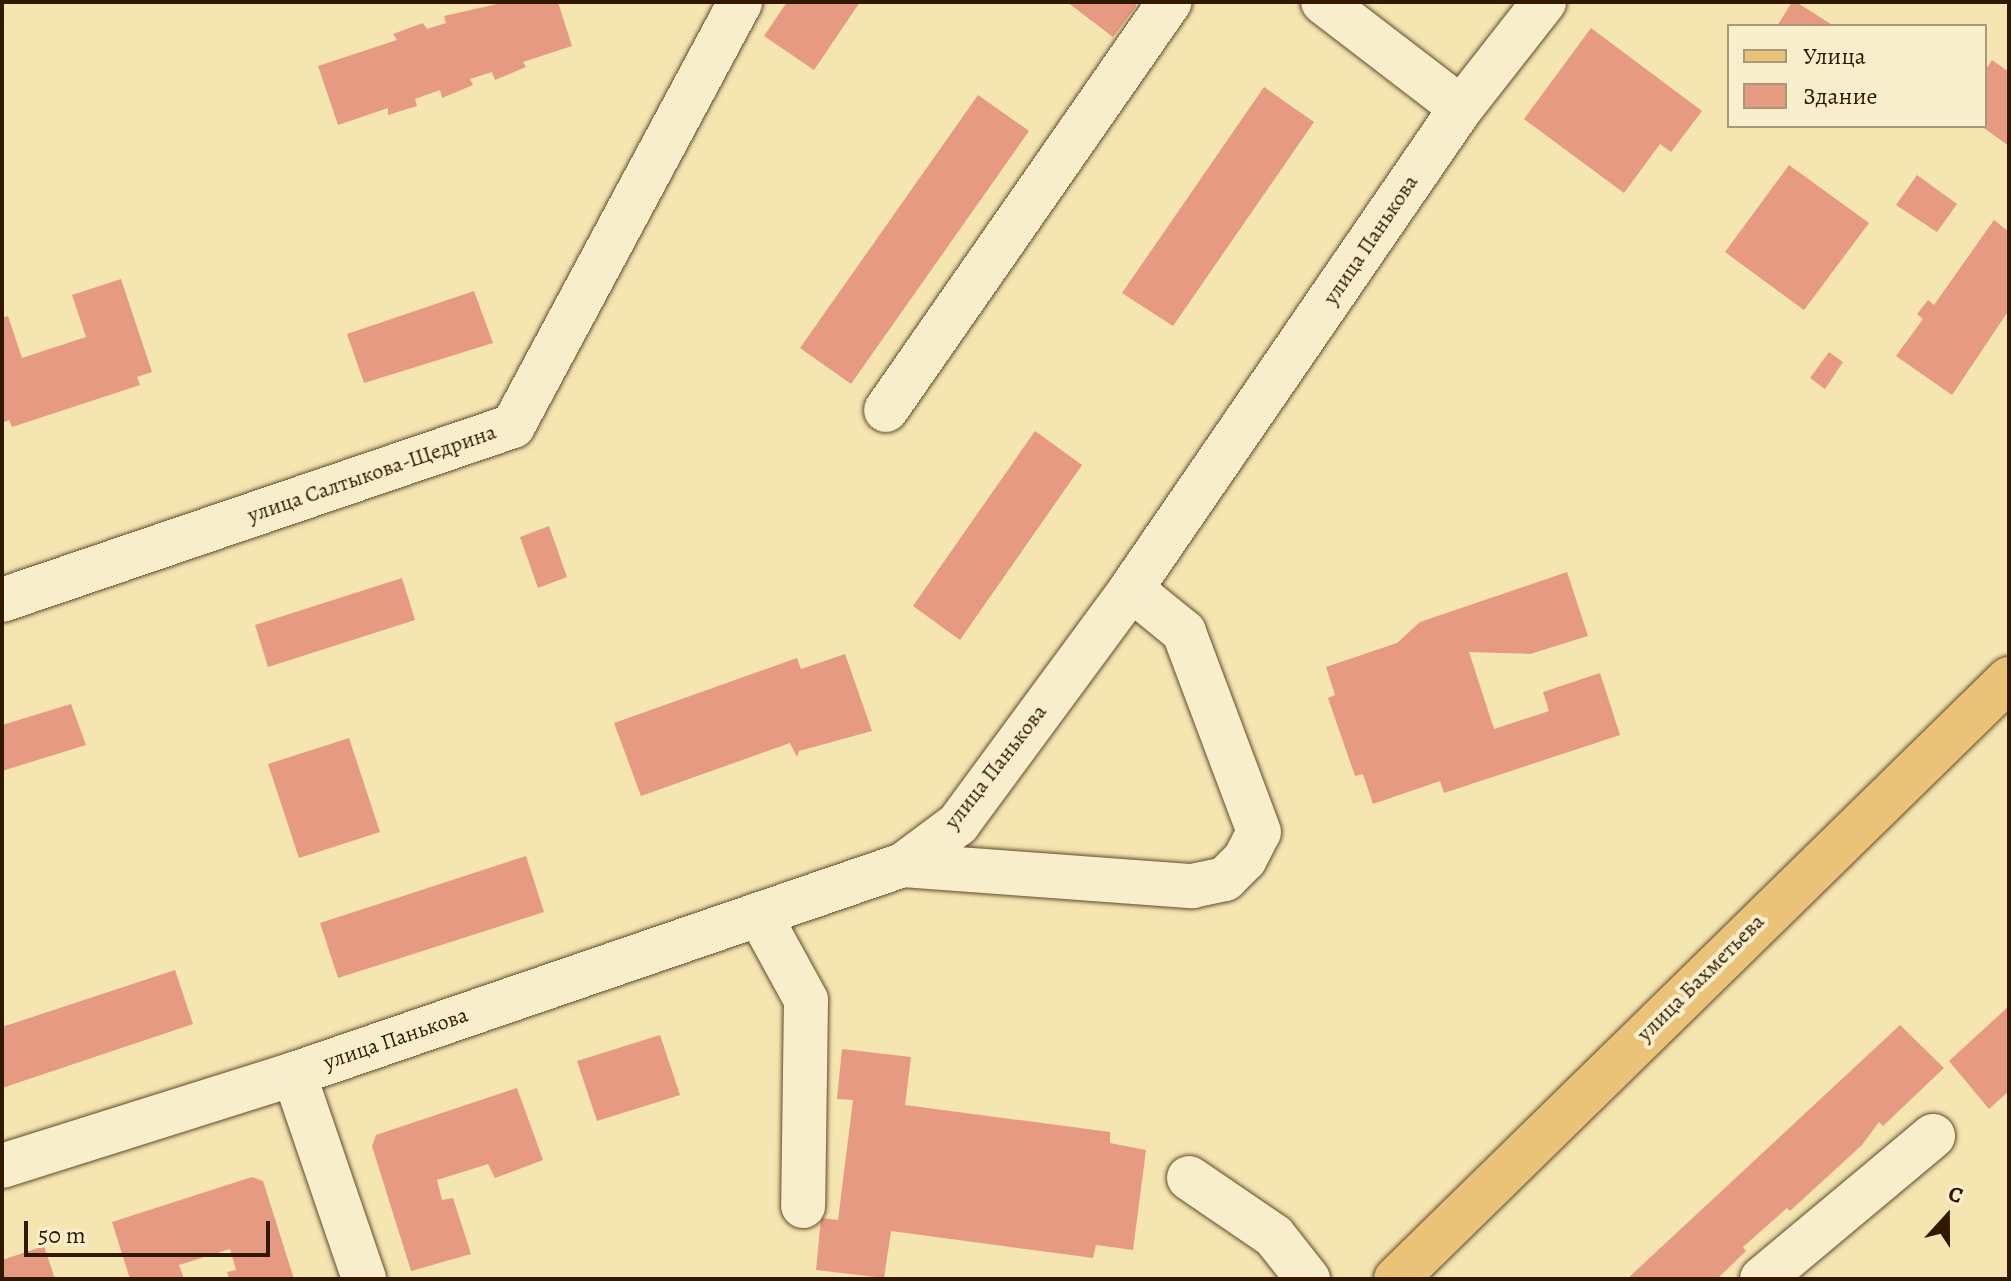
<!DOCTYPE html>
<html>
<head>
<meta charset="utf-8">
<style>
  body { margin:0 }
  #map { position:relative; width:2011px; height:1281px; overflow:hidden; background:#f4e5b1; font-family:Alegreya,serif }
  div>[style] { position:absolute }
  .building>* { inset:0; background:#e69a82 }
  .roads { filter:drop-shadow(0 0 2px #624b2c) drop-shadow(0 0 2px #624b2c) }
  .minor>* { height:44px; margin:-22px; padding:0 22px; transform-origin:22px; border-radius:22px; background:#f8eecc }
  .major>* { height:44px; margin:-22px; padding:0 22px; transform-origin:22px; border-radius:22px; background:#eac278 }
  span { translate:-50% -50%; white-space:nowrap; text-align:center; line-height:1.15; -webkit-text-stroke:8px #f8eecc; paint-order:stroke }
  .street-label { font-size:22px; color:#311800 }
  .frame { position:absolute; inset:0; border:4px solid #311800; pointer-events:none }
  .legend { position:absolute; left:1727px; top:24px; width:260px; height:104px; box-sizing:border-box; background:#f8eecc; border:2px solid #a8987a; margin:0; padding:10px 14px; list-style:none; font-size:24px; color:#311800 }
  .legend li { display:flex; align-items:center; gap:16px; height:40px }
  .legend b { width:40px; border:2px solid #a8987a }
  .north { position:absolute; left:1907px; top:1177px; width:80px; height:80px; -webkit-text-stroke:6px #f8eecc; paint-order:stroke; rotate:21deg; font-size:22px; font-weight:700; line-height:32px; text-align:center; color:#311800 }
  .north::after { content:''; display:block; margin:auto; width:28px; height:36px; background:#311800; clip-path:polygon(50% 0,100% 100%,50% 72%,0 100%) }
  .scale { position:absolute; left:24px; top:1221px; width:246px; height:36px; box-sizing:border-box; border:4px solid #311800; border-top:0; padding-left:10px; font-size:24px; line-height:28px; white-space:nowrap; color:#311800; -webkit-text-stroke:6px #f8eecc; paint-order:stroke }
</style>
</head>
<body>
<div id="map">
  <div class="building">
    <div style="clip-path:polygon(506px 2px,558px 2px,572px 46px,523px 62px,526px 67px,495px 80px,492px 72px,470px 79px,473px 85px,442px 98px,440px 90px,415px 99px,417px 106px,388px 115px,388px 108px,338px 125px,318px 66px,397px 40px,393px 34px,423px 23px,427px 29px,446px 23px,444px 16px)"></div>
    <div style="clip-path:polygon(787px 2px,860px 2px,814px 70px,764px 36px)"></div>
    <div style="clip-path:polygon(1067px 2px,1135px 2px,1136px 6px,1113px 37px)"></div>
    <div style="clip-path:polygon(1792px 2px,1796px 2px,1834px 26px,1777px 26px)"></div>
    <div style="clip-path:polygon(1591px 28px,1702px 111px,1671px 152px,1660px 144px,1624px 193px,1524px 119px)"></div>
    <div style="clip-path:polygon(1992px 60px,2009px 72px,2009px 146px,1981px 126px,1985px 126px,1985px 71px)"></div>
    <div style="clip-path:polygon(1264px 87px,1314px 122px,1173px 326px,1122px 293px)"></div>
    <div style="clip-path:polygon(978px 95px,1029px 131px,851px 384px,800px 348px)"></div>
    <div style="clip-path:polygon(1789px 165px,1869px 223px,1804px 310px,1725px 252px)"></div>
    <div style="clip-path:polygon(1917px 175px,1957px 204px,1937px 232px,1896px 205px)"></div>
    <div style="clip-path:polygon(1994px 220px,2009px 232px,2009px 310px,1952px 395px,1896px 356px,1923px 319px,1917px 314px,1928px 300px,1934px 305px)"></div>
    <div style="clip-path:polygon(121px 279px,152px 372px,137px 377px,140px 385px,12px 427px,9px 420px,2px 423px,2px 318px,8px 316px,22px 358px,86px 337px,72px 295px)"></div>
    <div style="clip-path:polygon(474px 291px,493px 343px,364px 383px,347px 334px)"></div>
    <div style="clip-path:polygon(1829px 352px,1843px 362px,1825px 389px,1810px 378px)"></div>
    <div style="clip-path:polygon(1035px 431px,1082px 465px,960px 640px,913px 606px)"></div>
    <div style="clip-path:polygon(549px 526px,567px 577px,538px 588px,520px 537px)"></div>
    <div style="clip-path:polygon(1567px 572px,1588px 636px,1530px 654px,1469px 652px,1494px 729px,1549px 711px,1543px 692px,1600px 673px,1620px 735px,1444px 793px,1440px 781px,1373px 804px,1363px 774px,1355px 776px,1328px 698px,1335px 695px,1326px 667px,1397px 643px,1420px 622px)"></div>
    <div style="clip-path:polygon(402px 578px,415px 620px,268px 667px,255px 625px)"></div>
    <div style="clip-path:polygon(845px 654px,872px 731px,799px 751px,797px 757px,790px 743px,641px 796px,614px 723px,797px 658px,801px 669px)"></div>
    <div style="clip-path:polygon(71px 704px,86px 745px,2px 771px,2px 725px)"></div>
    <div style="clip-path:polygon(349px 738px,380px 832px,299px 858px,268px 764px)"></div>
    <div style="clip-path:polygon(526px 856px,544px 912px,338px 978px,320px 923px)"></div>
    <div style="clip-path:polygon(175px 970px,193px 1024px,2px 1088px,2px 1027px)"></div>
    <div style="clip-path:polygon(2009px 1006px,2009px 1091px,1989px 1109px,1949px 1061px)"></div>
    <div style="clip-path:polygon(1900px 1025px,1944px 1068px,1883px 1126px,1879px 1122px,1862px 1145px,1790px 1211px,1787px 1208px,1743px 1247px,1746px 1251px,1717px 1279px,1627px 1279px)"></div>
    <div style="clip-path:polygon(660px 1035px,680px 1095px,597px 1121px,577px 1061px)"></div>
    <div style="clip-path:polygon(842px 1049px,911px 1057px,905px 1105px,1110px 1132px,1110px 1143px,1146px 1150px,1133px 1250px,1096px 1245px,1093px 1258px,891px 1231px,884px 1278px,816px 1270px,821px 1218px,838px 1220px,853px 1100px,837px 1099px)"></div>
    <div style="clip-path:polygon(517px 1088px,543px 1160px,495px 1178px,488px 1164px,437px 1180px,442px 1200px,453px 1198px,471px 1254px,411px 1271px,372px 1146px,376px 1135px)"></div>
    <div style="clip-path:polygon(252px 1177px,263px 1181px,294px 1279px,229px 1279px,227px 1272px,236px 1270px,230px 1249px,179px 1265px,184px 1279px,130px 1279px,112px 1222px)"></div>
    <div style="clip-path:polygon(44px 1246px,55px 1279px,2px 1279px,2px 1260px)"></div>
  </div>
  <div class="roads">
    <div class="minor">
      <div style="left:1323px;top:2px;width:174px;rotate:37.5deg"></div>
      <div style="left:886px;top:410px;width:497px;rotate:-55.2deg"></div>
      <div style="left:2px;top:600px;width:540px;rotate:-18.8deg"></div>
      <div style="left:513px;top:426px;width:481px;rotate:-61.8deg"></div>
      <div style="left:903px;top:865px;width:290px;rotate:4.2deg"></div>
      <div style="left:1192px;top:886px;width:34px;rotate:-12deg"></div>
      <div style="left:1225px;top:879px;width:28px;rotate:-45deg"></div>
      <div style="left:1245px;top:859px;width:30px;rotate:-63deg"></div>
      <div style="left:1259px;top:832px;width:214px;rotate:-110.6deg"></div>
      <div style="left:1184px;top:632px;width:68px;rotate:-140.9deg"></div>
      <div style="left:759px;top:914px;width:98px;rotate:61.3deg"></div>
      <div style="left:806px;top:1000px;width:206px;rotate:90.8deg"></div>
      <div style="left:294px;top:1074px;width:217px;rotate:71.1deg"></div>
      <div style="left:2px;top:1166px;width:306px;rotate:-17.5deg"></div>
      <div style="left:294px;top:1074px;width:644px;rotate:-18.94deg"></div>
      <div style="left:903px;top:865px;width:69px;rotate:-36.7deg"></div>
      <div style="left:958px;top:824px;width:292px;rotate:-53.6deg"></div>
      <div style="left:1131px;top:589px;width:583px;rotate:-55.55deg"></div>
      <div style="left:1461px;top:108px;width:135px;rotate:-51.9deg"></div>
      <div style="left:1189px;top:1178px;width:103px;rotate:34.3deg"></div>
      <div style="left:1274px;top:1236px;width:55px;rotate:51.7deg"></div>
      <div style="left:1762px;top:1279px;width:223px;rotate:-39.9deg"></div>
    </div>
    <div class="major">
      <div style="left:1396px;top:1279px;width:858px;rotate:-44.39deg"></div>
    </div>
  </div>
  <div class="street-label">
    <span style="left:1371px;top:240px;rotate:-56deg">улица Панькова</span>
    <span style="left:372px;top:474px;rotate:-19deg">улица Салтыкова-Щедрина</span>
    <span style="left:996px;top:767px;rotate:-52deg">улица Панькова</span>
    <span style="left:1701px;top:978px;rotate:-45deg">улица Бахметьева</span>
    <span style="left:396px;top:1039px;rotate:-19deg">улица Панькова</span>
  </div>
  <div class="frame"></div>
  <ul class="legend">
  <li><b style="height:10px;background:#eac278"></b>Улица</li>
  <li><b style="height:22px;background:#e69a82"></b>Здание</li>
  </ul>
  <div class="north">С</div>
  <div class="scale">50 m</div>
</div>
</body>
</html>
